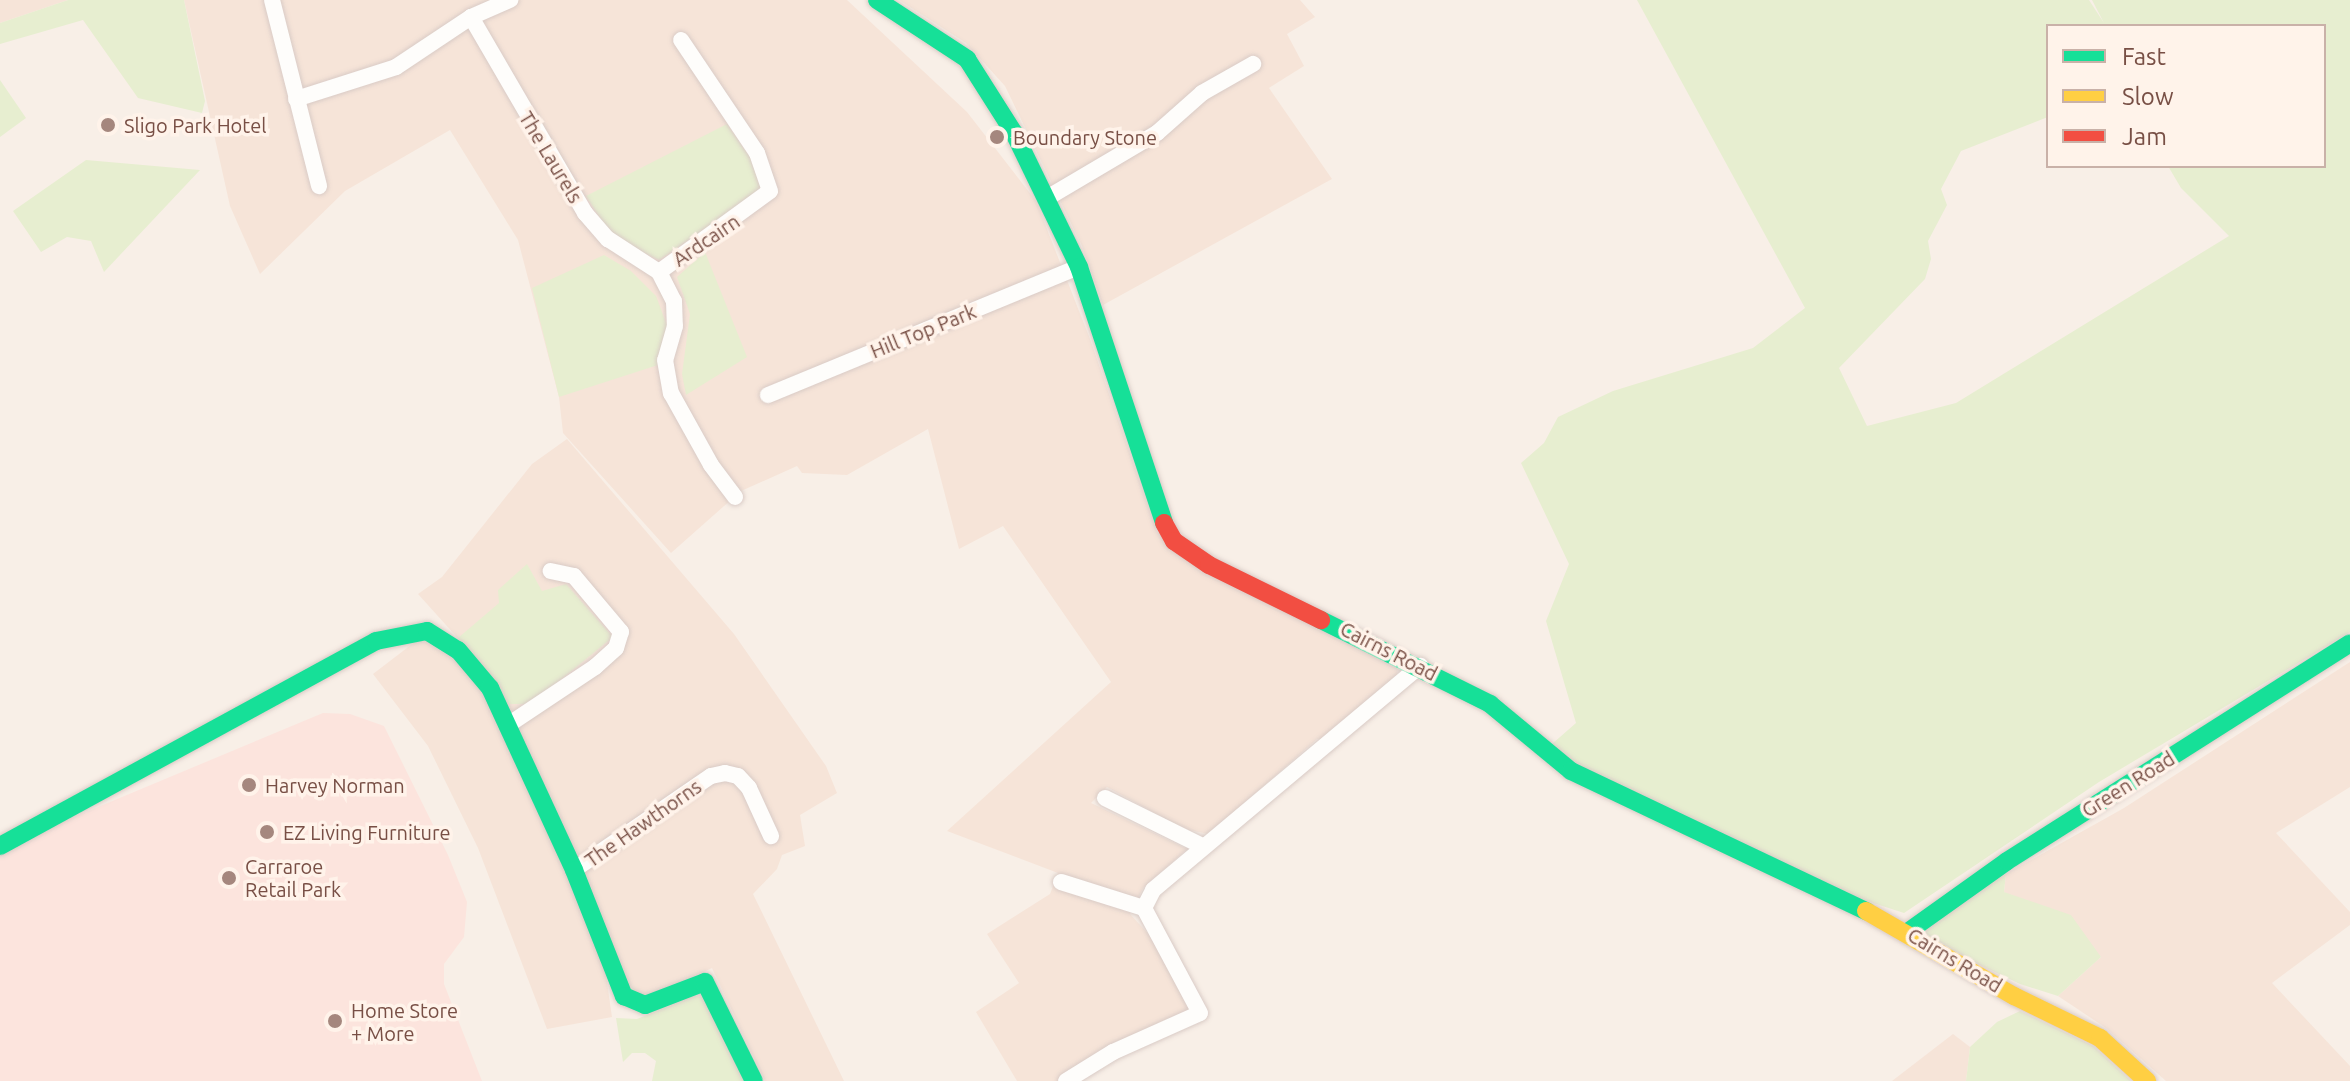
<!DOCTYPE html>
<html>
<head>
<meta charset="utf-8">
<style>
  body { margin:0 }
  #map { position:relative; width:2350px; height:1081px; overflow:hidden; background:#f8efe7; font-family:Ubuntu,sans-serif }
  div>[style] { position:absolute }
  .residential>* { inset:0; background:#f6e4d8 }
  .commercial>* { inset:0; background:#fce4dd }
  .green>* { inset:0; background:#e7eed0 }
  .roads { filter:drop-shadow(0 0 2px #d9cbc6) drop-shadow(0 0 2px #d9cbc6) }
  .street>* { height:16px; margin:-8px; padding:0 8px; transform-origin:8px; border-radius:8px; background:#fefdfb }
  .fast>* { height:18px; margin:-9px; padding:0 9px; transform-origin:9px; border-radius:9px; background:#16e098 }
  .slow>* { height:18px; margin:-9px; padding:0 9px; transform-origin:9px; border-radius:9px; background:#ffcf43 }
  .jam>* { height:18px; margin:-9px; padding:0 9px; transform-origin:9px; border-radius:9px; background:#f24e42 }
  .dots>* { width:22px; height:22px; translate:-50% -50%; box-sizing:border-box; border:4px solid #fff3ea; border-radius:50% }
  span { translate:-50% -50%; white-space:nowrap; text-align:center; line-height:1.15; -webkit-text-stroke:7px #fff3ea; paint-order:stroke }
  .poi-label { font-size:20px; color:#784f45 }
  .left { translate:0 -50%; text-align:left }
  .street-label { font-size:20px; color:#784f45 }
  .legend { position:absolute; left:2046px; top:24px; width:280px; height:144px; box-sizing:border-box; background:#fff3ea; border:2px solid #c9b1a8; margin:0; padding:10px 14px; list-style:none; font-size:24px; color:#784f45 }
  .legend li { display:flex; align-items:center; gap:16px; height:40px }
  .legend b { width:40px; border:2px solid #c9b1a8 }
</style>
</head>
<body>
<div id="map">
  <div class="residential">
    <div style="clip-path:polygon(0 0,68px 0,0 23px)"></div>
    <div style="clip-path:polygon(184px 0,847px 0,967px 112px,1036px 201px,1090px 339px,1157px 532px,1398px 664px,1397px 678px,1326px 740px,1317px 739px,1209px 834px,1184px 829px,1107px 787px,1091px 803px,1187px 849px,1143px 888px,1130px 914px,1151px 937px,1189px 1010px,1058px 1081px,1017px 1081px,976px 1012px,1019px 983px,987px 934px,1050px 894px,1058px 873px,947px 831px,1111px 682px,1003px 526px,959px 549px,928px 429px,847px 475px,802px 473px,797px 466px,741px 491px,671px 553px,563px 433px,559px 397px,518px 240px,450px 130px,345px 191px,260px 274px,230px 206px)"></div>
    <div style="clip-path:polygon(899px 0,1300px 0,1315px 17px,1287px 34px,1304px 66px,1269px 88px,1332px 179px,1103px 305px,1082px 246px,1005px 86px,966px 43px)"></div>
    <div style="clip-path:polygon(567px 439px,734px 634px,826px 766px,837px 793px,800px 815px,805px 846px,782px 855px,777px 869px,753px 894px,844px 1081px,765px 1081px,712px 968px,653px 995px,639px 995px,626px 982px,482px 665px,418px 594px,442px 577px,532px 464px)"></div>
    <div style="clip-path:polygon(420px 638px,454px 659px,480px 689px,570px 877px,606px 976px,612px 1017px,547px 1029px,478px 848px,428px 746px,373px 674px)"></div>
    <div style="clip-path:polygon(2350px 662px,2350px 787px,2276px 833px,2350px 912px,2350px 925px,2272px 983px,2350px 1066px,2350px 1081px,2166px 1081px,2106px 1028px,2058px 996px,2101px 957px,2004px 892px,2006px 874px,2124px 808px)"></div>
    <div style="clip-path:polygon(1953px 1034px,1970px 1047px,1966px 1081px,1892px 1081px)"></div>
  </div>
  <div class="commercial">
    <div style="clip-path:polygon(323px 713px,350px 714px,384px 726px,448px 855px,467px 902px,464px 937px,444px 964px,444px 984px,482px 1081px,0 1081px,0 848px)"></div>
  </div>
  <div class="green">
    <div style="clip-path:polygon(68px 0,184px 0,205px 101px,202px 113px,138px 98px,83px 20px,0 44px,0 23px)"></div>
    <div style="clip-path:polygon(evenodd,1637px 0,2089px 0,2104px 23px,2092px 0,2350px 0,2350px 632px,2099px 782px,1904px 913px,1864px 900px,1574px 765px,1552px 744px,1576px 723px,1546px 621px,1569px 564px,1521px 463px,1544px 443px,1558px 417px,1613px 391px,1753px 348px,1805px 308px,1637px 0,2048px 26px,2324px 26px,2324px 166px,2168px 166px,2181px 188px,2229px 236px,1956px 403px,1867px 426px,1839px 368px,1925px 279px,1931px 259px,1928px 241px,1947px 205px,1941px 189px,1961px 151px,2048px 117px,2048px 26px)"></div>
    <div style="clip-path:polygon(0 80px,26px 118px,0 137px)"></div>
    <div style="clip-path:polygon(727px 124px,752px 160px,762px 186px,758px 193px,659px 260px,612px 237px,586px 196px)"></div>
    <div style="clip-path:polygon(86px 160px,200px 170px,104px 272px,91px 241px,67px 237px,41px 252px,13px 211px)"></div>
    <div style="clip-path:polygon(705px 252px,747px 357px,686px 395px,682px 374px,690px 314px,677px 277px)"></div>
    <div style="clip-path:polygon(604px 255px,631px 271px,656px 296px,668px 328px,658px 365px,559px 397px,532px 288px)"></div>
    <div style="clip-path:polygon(527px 564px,542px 591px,566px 584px,613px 637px,531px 704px,508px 704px,458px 638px,499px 603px,498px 590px)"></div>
    <div style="clip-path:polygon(2006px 874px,2004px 892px,2071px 915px,2101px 957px,2058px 996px,2020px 984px,1909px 931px)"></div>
    <div style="clip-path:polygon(694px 996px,703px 997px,746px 1081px,652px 1081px,656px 1061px,645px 1053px,632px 1053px,623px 1062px,616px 1018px,637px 1019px)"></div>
    <div style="clip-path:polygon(2020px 1011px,2093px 1046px,2131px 1081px,1966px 1081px,1970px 1047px,1997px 1022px)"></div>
  </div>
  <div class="roads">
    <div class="street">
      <div style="left:272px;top:0;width:192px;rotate:75.8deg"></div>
      <div style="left:471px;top:17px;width:227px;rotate:59.8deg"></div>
      <div style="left:585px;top:213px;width:35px;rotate:49deg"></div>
      <div style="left:608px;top:239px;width:61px;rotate:32.9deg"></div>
      <div style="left:296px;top:99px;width:105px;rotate:-17.7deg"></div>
      <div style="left:396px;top:67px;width:90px;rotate:-33.7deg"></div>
      <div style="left:471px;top:17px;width:43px;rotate:-23.6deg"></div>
      <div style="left:1047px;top:198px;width:128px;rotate:-30.6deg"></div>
      <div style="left:1157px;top:133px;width:60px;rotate:-41.6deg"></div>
      <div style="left:1202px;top:93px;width:59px;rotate:-29.6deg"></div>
      <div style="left:659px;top:272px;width:137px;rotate:-36.1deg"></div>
      <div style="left:770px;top:191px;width:40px;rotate:-108.9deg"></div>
      <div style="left:757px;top:153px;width:136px;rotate:-123.9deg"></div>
      <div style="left:659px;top:272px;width:33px;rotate:63deg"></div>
      <div style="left:674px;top:301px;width:25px;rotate:88deg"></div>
      <div style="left:675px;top:326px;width:35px;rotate:106deg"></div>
      <div style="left:665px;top:360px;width:34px;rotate:80deg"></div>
      <div style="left:671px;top:393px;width:82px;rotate:60.9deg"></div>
      <div style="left:711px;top:465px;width:40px;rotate:53deg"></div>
      <div style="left:768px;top:395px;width:336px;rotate:-22.4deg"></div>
      <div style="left:508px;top:725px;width:105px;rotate:-33.7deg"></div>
      <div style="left:595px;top:667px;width:28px;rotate:-42deg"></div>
      <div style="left:616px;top:648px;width:17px;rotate:-73deg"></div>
      <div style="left:621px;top:632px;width:73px;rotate:-130deg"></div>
      <div style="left:574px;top:576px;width:24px;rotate:-168deg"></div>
      <div style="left:1105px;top:798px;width:110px;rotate:26.3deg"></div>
      <div style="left:574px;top:870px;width:166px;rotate:-34.5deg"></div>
      <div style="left:711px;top:776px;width:14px;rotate:-12deg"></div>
      <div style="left:725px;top:773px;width:13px;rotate:13deg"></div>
      <div style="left:738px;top:776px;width:16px;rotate:47deg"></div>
      <div style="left:749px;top:788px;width:53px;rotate:65.4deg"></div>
      <div style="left:1061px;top:882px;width:87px;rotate:17.4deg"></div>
      <div style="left:1144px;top:908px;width:20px;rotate:-63deg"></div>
      <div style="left:1153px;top:890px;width:349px;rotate:-40deg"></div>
      <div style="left:1066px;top:1081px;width:55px;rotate:-31.7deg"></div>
      <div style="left:1113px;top:1052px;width:95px;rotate:-24.1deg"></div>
      <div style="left:1200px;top:1013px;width:119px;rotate:-118.1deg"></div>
    </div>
    <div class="fast">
      <div style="left:877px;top:0;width:108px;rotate:33.2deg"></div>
      <div style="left:967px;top:59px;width:88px;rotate:57.6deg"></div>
      <div style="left:1014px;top:133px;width:149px;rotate:64.1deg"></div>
      <div style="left:1079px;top:267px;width:270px;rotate:71.6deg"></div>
      <div style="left:1321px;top:620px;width:189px;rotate:26.4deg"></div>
      <div style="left:1490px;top:704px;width:105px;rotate:39.6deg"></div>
      <div style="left:1571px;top:771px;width:327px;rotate:25.4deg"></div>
      <div style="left:0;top:846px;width:428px;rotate:-28.6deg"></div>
      <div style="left:376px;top:641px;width:52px;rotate:-11.1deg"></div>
      <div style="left:427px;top:631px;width:36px;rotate:32deg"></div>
      <div style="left:458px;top:650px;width:50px;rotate:49.9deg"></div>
      <div style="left:490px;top:688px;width:200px;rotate:65.2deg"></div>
      <div style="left:574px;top:870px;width:136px;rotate:68.4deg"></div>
      <div style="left:624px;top:996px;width:23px;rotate:23deg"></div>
      <div style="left:645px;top:1005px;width:64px;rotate:-21deg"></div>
      <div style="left:705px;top:982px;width:110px;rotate:63.7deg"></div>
      <div style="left:1909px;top:931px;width:120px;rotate:-35.5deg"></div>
      <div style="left:2007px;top:861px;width:406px;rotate:-32.4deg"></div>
    </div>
    <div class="slow">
      <div style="left:1866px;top:911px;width:171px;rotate:29.9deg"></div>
      <div style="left:2014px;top:996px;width:96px;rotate:26deg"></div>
      <div style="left:2100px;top:1038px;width:64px;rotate:42.5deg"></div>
    </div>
    <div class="jam">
      <div style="left:1164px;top:523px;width:21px;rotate:61deg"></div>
      <div style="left:1174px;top:541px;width:42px;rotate:34.4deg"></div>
      <div style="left:1209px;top:565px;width:125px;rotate:26.2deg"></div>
    </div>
  </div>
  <div class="dots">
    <div style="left:108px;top:125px;background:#a5877e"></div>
    <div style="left:997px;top:137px;background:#a5877e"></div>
    <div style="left:249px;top:785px;background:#a5877e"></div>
    <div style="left:267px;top:832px;background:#a5877e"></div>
    <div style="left:229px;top:878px;background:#a5877e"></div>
    <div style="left:335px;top:1021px;background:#a5877e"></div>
  </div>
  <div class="poi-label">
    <span class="left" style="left:124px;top:125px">Sligo Park Hotel</span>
    <span class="left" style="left:1013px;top:137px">Boundary Stone</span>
    <span class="left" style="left:265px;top:785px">Harvey Norman</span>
    <span class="left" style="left:283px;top:832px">EZ Living Furniture</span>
    <span class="left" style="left:245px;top:878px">Carraroe<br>Retail Park</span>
    <span class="left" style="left:351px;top:1022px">Home Store<br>+ More</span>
  </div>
  <div class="street-label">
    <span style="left:551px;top:157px;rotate:59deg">The Laurels</span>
    <span style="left:706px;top:240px;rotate:-34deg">Ardcairn</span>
    <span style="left:923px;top:331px;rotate:-22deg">Hill Top Park</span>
    <span style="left:1389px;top:651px;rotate:27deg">Cairns Road</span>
    <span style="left:2128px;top:784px;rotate:-32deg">Green Road</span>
    <span style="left:643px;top:823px;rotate:-35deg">The Hawthorns</span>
    <span style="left:1955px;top:960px;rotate:31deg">Cairns Road</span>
  </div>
  <ul class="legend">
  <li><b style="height:10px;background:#16e098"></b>Fast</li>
  <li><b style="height:10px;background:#ffcf43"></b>Slow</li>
  <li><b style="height:10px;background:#f24e42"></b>Jam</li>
  </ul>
</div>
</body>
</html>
